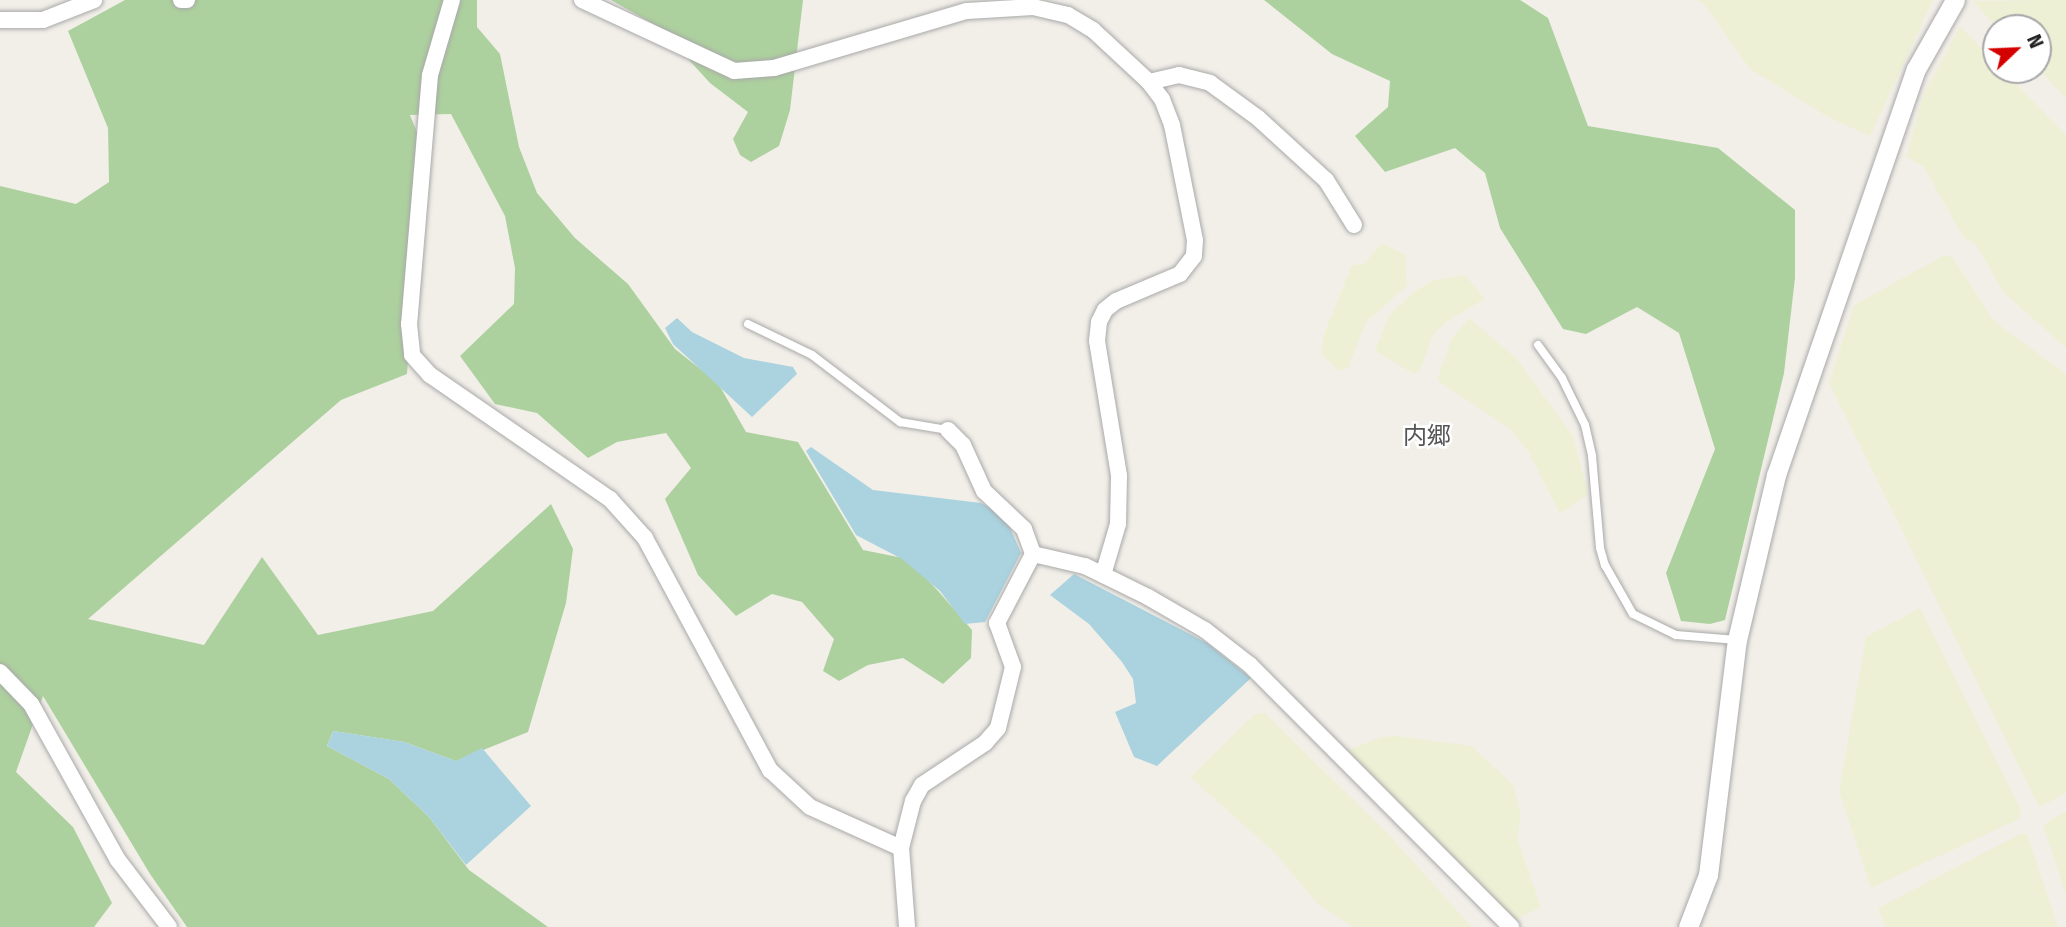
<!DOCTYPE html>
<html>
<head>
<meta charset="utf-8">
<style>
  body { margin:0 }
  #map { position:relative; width:2066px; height:927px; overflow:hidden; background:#f2efe9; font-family:"Fira Sans","Noto Sans JP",sans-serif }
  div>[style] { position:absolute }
  .farmland>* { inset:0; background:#eef0d5 }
  .forest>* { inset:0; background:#add19e }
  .water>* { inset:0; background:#aad3df }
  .roads { filter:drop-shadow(0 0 2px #a9a9a9) drop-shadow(0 0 2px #a9a9a9) }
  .service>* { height:8px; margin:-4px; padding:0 4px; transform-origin:4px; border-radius:4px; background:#fff }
  .minor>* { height:16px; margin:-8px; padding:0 8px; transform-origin:8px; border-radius:8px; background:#fff }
  .tertiary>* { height:19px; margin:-9.5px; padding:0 9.5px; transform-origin:9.5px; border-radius:9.5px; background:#fff }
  span { translate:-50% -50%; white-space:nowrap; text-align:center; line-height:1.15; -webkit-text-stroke:5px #fff; paint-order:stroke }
  .neighbourhood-label { font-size:24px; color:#555 }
  .north { position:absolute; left:1982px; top:14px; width:70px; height:70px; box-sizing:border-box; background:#fff; border:2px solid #a7a7a7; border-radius:50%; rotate:67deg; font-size:19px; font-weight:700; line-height:28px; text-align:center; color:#222 }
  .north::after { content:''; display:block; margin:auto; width:24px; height:32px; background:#d40000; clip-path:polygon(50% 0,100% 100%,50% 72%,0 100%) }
</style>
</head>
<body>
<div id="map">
  <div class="farmland">
    <div style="clip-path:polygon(1695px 0,1933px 0,1870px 136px,1828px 117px,1750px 69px,1703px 3px)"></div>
    <div style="clip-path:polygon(2066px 0,2066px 98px,2038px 69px,2038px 28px,1998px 28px,1972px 1px)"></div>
    <div style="clip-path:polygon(1960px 26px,1996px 63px,1996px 70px,2003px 70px,2066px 135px,2066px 348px,2003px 292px,1976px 245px,1963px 237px,1924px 167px,1906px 157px,1923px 96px)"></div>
    <div style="clip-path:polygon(1382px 243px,1405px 255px,1407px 286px,1366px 322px,1348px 368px,1339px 371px,1321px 354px,1324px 334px,1352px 265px,1364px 264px)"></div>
    <div style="clip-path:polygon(1943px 256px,1952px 256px,1994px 321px,2066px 374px,2066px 793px,2039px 807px,1829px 383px,1854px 305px)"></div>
    <div style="clip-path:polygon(1465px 275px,1485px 299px,1450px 319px,1433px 335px,1421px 368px,1414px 374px,1375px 351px,1389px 315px,1415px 291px,1434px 280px)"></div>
    <div style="clip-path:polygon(1469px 318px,1516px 358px,1573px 436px,1588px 494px,1560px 514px,1528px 451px,1509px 428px,1437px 380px,1452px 338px)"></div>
    <div style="clip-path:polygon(1920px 608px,2021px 810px,2019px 819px,1871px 888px,1839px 791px,1866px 637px)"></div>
    <div style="clip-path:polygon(1265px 713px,1391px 837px,1472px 927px,1353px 927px,1317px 903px,1274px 852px,1190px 777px,1255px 714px)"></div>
    <div style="clip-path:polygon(1397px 736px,1472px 746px,1513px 785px,1521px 814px,1517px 838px,1541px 907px,1514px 921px,1346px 751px,1381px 737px)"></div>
    <div style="clip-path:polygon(2066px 811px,2066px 895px,2043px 825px)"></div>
    <div style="clip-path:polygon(2020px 834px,2027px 834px,2058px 927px,1885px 927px,1878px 908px)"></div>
  </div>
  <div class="forest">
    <div style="clip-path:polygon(125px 0,477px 0,477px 27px,500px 54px,519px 147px,537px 193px,575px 238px,628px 284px,675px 349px,718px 383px,746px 432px,798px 442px,863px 550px,908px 559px,939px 592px,972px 630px,971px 658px,943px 684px,903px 658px,868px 665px,839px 681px,823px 671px,834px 639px,802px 602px,772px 594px,736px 616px,698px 575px,665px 499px,691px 468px,666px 433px,617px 442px,588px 458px,537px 413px,495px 404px,460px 356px,514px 304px,515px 268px,505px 216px,451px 114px,410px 115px,423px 147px,407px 374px,341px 400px,88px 619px,204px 645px,262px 557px,318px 635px,433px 611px,551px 504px,573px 549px,566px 603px,528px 732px,456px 761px,404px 742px,333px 731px,327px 746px,389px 779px,429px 817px,469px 870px,548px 927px,187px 927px,150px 874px,43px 696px,16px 772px,73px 827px,112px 903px,94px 927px,0 927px,0 186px,76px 204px,109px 182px,108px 128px,68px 31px)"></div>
    <div style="clip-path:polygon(611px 0,803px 0,790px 110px,779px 146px,751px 162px,740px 155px,733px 139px,748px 112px,710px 83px,659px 27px)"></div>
    <div style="clip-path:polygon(1264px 0,1520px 0,1548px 18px,1588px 126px,1718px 148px,1795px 210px,1795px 278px,1784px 373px,1725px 620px,1710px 624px,1681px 621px,1666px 573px,1715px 449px,1679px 333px,1637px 307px,1586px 334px,1563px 329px,1500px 228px,1485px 173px,1455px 148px,1385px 172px,1355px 136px,1388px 107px,1390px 81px,1332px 54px)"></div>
  </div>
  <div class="water">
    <div style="clip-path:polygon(677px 318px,692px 332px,744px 358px,793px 367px,797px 374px,752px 417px,673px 344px,665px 328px)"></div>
    <div style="clip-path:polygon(811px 447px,873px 490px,981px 503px,1005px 516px,1021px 553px,985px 622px,965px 624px,940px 591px,902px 559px,856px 535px,806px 451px)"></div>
    <div style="clip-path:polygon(1074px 574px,1207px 643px,1251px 678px,1157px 766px,1134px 757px,1115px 712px,1136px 703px,1133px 679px,1122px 662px,1089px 624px,1050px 595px)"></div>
    <div style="clip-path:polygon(333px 731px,404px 742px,456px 761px,482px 748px,531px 806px,466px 865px,429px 817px,389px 779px,327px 746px)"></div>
  </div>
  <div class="roads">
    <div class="service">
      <div style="left:748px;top:324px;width:71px;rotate:25.8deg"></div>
      <div style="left:812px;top:355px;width:111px;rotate:37.3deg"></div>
      <div style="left:900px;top:422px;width:49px;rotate:9.5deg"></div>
      <div style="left:1538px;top:345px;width:41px;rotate:54deg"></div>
      <div style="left:1562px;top:378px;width:52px;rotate:63.9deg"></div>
      <div style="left:1585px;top:425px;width:32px;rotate:77deg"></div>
      <div style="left:1592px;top:456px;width:92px;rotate:85deg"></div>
      <div style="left:1600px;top:548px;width:18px;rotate:74deg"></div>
      <div style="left:1605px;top:565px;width:56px;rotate:60.3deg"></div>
      <div style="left:1633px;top:614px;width:48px;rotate:26deg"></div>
      <div style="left:1676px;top:635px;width:61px;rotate:4.7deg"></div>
    </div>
    <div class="minor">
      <div style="left:181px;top:0;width:6px"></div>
      <div style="left:452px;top:0;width:78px;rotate:106.3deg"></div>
      <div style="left:430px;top:75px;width:250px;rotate:94.8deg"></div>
      <div style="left:409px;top:324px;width:31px;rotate:84deg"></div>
      <div style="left:412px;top:355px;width:27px;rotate:48deg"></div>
      <div style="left:430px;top:375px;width:219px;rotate:34.6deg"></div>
      <div style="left:610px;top:499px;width:52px;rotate:48.1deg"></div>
      <div style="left:645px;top:538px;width:264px;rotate:61.7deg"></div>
      <div style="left:770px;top:770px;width:54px;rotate:42.8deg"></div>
      <div style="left:810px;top:807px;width:100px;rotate:24.3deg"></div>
      <div style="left:582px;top:0;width:168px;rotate:25deg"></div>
      <div style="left:734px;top:71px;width:40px;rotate:-4.3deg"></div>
      <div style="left:774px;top:68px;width:201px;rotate:-16.5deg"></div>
      <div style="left:967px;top:11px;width:66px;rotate:-3.5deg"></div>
      <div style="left:1033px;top:7px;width:36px;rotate:13deg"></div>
      <div style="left:1068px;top:15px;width:29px;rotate:31deg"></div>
      <div style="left:1093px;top:30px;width:76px;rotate:42.9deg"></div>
      <div style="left:1149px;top:82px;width:21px;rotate:53deg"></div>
      <div style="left:1162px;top:99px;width:28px;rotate:69deg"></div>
      <div style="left:1172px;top:125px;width:117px;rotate:78.7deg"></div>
      <div style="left:1195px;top:240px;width:16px;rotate:94deg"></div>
      <div style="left:1194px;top:256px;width:23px;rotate:128deg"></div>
      <div style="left:1180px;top:274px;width:69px;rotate:157.1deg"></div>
      <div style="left:1116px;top:301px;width:14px;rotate:141deg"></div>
      <div style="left:1105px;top:310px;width:13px;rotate:117deg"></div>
      <div style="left:1099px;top:322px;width:19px;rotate:96deg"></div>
      <div style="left:1097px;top:341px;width:137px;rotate:80.7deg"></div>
      <div style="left:1119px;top:476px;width:48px;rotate:91.2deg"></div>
      <div style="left:1118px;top:524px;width:53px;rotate:106.4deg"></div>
      <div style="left:0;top:20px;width:43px"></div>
      <div style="left:43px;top:20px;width:55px;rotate:-21.4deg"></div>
      <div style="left:1149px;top:82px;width:31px;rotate:-13deg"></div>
      <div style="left:1179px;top:75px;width:32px;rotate:14deg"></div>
      <div style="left:1210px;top:83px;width:59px;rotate:36.1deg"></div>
      <div style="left:1258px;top:118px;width:92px;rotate:42.4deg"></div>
      <div style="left:1326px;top:180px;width:53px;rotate:58.1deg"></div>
      <div style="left:948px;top:430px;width:21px;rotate:45deg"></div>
      <div style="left:963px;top:445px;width:51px;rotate:65.5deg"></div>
      <div style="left:984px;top:491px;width:55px;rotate:43.5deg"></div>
      <div style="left:1024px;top:529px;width:27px;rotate:70deg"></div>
      <div style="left:1033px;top:554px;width:53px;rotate:13deg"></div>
      <div style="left:1085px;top:566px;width:70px;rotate:26.2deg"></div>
      <div style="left:1148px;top:597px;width:66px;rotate:30.1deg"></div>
      <div style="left:1205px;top:630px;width:57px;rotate:37.9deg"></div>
      <div style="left:1250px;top:665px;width:370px;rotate:45.1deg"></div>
      <div style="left:0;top:672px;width:45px;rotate:45.9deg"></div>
      <div style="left:31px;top:704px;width:179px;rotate:60.9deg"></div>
      <div style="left:118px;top:860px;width:84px;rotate:52.7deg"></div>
      <div style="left:907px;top:927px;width:79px;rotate:-94.3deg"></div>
      <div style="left:901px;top:848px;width:49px;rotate:-75.7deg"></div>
      <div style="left:913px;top:801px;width:18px;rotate:-61deg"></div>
      <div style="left:922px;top:785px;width:76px;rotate:-33.7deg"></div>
      <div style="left:985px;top:743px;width:20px;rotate:-49deg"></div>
      <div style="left:998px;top:728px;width:63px;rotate:-76.2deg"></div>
      <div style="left:1013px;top:667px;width:47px;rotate:-110deg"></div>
      <div style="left:997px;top:623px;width:78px;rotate:-62.4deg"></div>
    </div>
    <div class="tertiary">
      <div style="left:1688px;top:927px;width:56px;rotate:-69deg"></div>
      <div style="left:1708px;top:875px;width:237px;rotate:-83deg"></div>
      <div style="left:1737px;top:640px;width:170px;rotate:-76.7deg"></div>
      <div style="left:1776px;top:475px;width:429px;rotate:-71deg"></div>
      <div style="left:1916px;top:69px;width:79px;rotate:-60.5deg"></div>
    </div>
  </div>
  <div class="neighbourhood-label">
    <span style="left:1427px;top:437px">内郷</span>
  </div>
  <div class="north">N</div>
</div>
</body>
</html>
